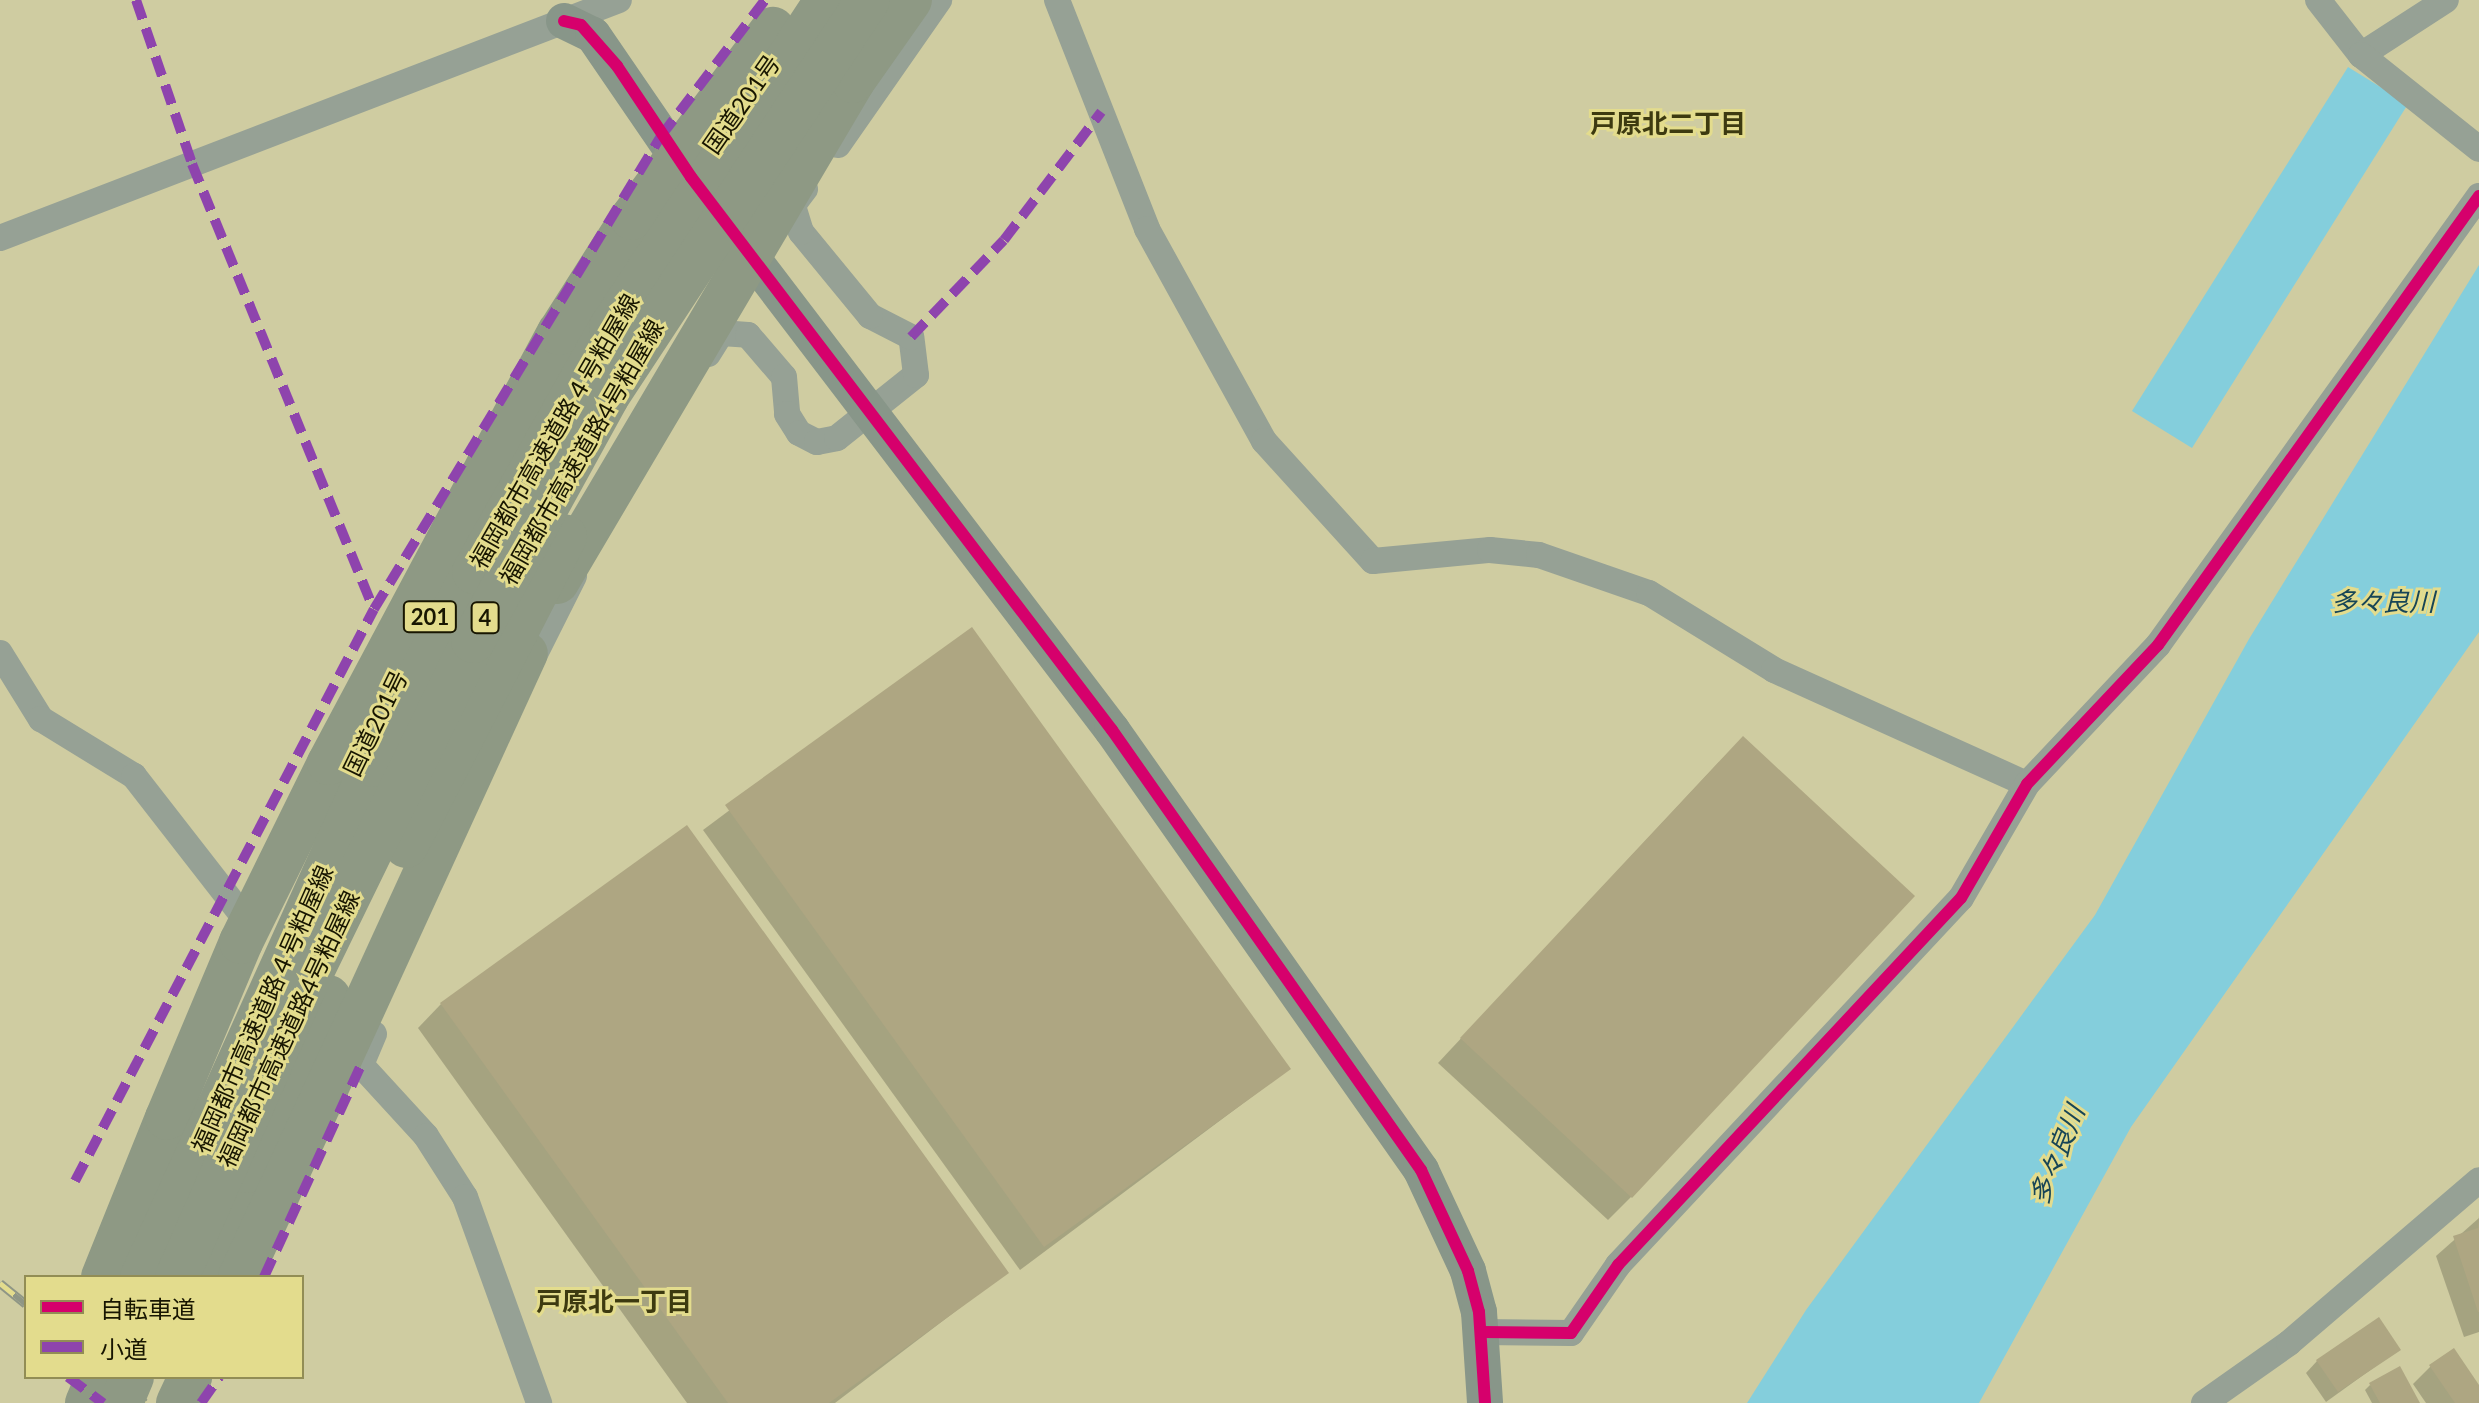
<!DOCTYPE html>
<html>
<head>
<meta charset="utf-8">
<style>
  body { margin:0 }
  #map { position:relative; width:2479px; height:1403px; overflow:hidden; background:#cfcca1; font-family:Lato,"Noto Sans JP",sans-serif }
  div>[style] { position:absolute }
  .water>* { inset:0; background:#84cedc }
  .shadow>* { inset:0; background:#0003 }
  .building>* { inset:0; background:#aea682 }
  .street>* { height:26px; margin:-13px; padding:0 13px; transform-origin:13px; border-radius:13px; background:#96a195 }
  .secondary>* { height:36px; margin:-18px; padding:0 18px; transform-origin:18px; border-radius:18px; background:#889689 }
  .highway>* { height:44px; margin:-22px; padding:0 22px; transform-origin:22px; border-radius:22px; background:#8e9984 }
  .rail>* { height:9px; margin-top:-4.5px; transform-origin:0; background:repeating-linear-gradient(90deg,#e3dc8d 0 18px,#8f9685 0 36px); box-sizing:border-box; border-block:2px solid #8f9685 }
  .highway-bridge>* { height:44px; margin:-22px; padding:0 22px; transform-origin:22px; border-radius:22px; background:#8e9984 }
  .quiet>* { height:10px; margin-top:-5px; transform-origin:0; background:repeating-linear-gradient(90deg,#8e44ad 0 20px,transparent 0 30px) }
  .cycleway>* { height:12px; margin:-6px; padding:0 6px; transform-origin:6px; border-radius:6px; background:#d6006c }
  span { translate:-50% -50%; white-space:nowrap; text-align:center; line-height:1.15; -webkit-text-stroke:6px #e3dc8d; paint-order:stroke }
  .shield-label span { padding:2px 6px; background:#e3dc8d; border:2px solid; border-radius:6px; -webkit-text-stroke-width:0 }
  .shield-label { font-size:22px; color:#181601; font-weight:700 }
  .street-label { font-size:24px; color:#181601 }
  .neighbourhood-label { font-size:26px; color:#3d3a10; font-weight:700 }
  .water-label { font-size:26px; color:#174556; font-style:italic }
  .legend { position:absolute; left:24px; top:1275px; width:280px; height:104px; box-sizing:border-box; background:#e3dc8d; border:2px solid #928d55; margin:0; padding:10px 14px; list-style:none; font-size:24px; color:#181601 }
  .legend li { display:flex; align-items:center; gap:16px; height:40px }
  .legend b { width:40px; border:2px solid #928d55 }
</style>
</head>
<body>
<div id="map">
  <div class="water">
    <div style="clip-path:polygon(2348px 67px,2408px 104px,2192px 448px,2132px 411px)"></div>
    <div style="clip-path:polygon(2479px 265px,2479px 632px,2131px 1127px,1979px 1403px,1747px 1403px,1806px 1310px,2095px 915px,2249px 639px)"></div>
  </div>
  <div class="shadow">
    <div style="clip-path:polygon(971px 630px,1289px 1069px,1020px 1270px,703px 830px)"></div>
    <div style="clip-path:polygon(1719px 762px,1631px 1197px,1608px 1220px,1438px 1063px)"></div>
    <div style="clip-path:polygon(441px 1004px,1007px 1272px,835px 1403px,687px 1403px,418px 1028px)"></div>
    <div style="clip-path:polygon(2479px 1218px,2479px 1332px,2464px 1337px,2436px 1256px)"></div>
    <div style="clip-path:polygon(2398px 1350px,2326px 1402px,2306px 1373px,2317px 1361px)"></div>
    <div style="clip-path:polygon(2431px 1366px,2479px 1389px,2479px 1403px,2426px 1403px,2413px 1384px)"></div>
    <div style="clip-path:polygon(2370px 1385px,2418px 1403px,2372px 1403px,2365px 1390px)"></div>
  </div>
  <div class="building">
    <div style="clip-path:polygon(972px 627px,1291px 1069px,1044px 1247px,725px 805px)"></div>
    <div style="clip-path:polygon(1743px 736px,1915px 896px,1632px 1198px,1460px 1038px)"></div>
    <div style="clip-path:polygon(687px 825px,1009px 1273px,829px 1403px,728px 1403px,440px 1003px)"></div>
    <div style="clip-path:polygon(2479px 1216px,2479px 1312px,2478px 1312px,2453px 1236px,2478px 1228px)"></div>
    <div style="clip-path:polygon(2379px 1317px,2401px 1350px,2338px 1392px,2316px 1360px)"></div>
    <div style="clip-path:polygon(2454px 1348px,2479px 1385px,2479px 1403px,2455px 1403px,2429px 1365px)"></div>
    <div style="clip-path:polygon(2400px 1366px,2420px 1403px,2380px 1403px,2369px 1383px)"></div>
  </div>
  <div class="street">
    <div style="left:1057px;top:0;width:246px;rotate:68.5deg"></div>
    <div style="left:1147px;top:229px;width:242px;rotate:61.1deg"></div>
    <div style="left:1264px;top:441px;width:162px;rotate:47.8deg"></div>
    <div style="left:1373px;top:561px;width:118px;rotate:-5.4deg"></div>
    <div style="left:1490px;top:550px;width:49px;rotate:5.8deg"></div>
    <div style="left:1539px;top:555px;width:116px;rotate:19.1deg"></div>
    <div style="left:1649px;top:593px;width:147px;rotate:31.6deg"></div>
    <div style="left:1774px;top:670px;width:277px;rotate:24.3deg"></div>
    <div style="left:2318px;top:0;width:70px;rotate:52deg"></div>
    <div style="left:2361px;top:55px;width:101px;rotate:-32.9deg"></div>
    <div style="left:2361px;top:55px;width:151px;rotate:38.5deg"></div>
    <div style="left:838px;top:145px;width:177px;rotate:-55.1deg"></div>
    <div style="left:0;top:238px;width:663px;rotate:-21.03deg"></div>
    <div style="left:708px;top:354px;width:25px;rotate:-58deg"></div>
    <div style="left:721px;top:333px;width:27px;rotate:4deg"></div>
    <div style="left:748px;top:335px;width:55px;rotate:49.4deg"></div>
    <div style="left:784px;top:377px;width:37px;rotate:85deg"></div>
    <div style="left:787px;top:414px;width:22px;rotate:58deg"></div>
    <div style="left:799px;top:433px;width:20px;rotate:27deg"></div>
    <div style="left:817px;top:442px;width:20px;rotate:-11deg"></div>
    <div style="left:837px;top:438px;width:101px;rotate:-38.6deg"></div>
    <div style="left:916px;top:375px;width:38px;rotate:-97deg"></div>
    <div style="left:911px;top:337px;width:46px;rotate:-152.9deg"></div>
    <div style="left:870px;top:316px;width:109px;rotate:-129.4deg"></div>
    <div style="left:801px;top:232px;width:28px;rotate:-107deg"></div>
    <div style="left:793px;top:205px;width:20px;rotate:-53deg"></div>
    <div style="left:0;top:653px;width:78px;rotate:58.2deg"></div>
    <div style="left:41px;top:719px;width:109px;rotate:31.5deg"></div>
    <div style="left:134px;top:776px;width:171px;rotate:52.1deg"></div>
    <div style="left:527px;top:670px;width:105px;rotate:-63.4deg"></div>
    <div style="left:374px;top:1034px;width:34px;rotate:113deg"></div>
    <div style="left:361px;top:1065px;width:96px;rotate:47.5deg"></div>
    <div style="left:426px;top:1136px;width:72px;rotate:57.4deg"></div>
    <div style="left:465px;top:1197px;width:219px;rotate:70.2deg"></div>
    <div style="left:1482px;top:1332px;width:89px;rotate:0.6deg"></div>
    <div style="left:1571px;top:1333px;width:83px;rotate:-55.3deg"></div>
    <div style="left:1618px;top:1265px;width:502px;rotate:-46.94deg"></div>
    <div style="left:1961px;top:898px;width:132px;rotate:-59.9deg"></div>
    <div style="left:2027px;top:784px;width:191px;rotate:-46.7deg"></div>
    <div style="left:2158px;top:645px;width:552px;rotate:-54.44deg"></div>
    <div style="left:2204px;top:1403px;width:104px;rotate:-35.2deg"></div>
    <div style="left:2289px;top:1343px;width:250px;rotate:-40.6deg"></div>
  </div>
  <div class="secondary">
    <div style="left:564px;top:21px;width:32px;rotate:26deg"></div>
    <div style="left:593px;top:35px;width:173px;rotate:55.6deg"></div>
    <div style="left:734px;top:234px;width:624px;rotate:52.69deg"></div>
    <div style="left:1112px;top:730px;width:538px;rotate:54.92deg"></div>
    <div style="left:1421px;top:1170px;width:111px;rotate:65deg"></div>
    <div style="left:1468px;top:1271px;width:42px;rotate:75deg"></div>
    <div style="left:1479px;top:1312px;width:91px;rotate:86.2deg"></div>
  </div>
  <div class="highway">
    <div style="left:557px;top:582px;width:582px;rotate:-59.42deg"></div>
    <div style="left:853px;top:81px;width:99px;rotate:-54.9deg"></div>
    <div style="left:103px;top:1277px;width:171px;rotate:-68.1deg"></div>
    <div style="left:220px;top:1277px;width:109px;rotate:-75.7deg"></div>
    <div style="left:247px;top:1171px;width:192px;rotate:-64.8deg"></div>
    <div style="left:240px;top:1277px;width:686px;rotate:-65.38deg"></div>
    <div style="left:87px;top:1403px;width:28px;rotate:-67deg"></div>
    <div style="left:178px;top:1403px;width:29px;rotate:-65deg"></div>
  </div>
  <div class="rail">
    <div style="left:0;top:1283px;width:33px;rotate:39deg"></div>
    <div style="left:114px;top:1377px;width:40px;rotate:40deg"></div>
  </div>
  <div class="highway-bridge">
    <div style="left:406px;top:846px;width:348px;rotate:-62.8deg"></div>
    <div style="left:167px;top:1118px;width:191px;rotate:-67.2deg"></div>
    <div style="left:241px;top:942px;width:199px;rotate:-63.8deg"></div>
    <div style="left:329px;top:763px;width:488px;rotate:-61.9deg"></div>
    <div style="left:559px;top:333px;width:136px;rotate:-57.6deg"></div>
    <div style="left:632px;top:218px;width:236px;rotate:-53.3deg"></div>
    <div style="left:142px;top:1277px;width:562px;rotate:-65.72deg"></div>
    <div style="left:373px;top:765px;width:218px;rotate:-62.4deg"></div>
    <div style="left:474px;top:572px;width:281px;rotate:-60.8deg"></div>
    <div style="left:611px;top:327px;width:392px;rotate:-56.6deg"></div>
    <div style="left:177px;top:1277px;width:313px;rotate:-66.3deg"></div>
    <div style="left:303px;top:990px;width:388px;rotate:-64deg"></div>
    <div style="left:473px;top:641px;width:278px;rotate:-61.2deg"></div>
    <div style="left:607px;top:397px;width:475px;rotate:-56.7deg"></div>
    <div style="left:121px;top:1403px;width:28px;rotate:-67deg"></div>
  </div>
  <div class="quiet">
    <div style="left:136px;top:0;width:173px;rotate:71.1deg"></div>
    <div style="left:192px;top:164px;width:481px;rotate:67.8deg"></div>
    <div style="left:911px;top:337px;width:134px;rotate:-46.2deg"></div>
    <div style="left:1004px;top:240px;width:161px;rotate:-52.8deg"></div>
    <div style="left:75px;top:1181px;width:645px;rotate:-62.4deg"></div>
    <div style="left:374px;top:609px;width:553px;rotate:-58.75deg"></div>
    <div style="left:661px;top:136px;width:171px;rotate:-52.6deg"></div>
    <div style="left:264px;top:1277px;width:233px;rotate:-65.4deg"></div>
    <div style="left:68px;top:1377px;width:44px;rotate:36.6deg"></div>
    <div style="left:201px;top:1403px;width:32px;rotate:-55deg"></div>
  </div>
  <div class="cycleway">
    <div style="left:564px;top:21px;width:17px;rotate:13deg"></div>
    <div style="left:581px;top:25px;width:55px;rotate:48.7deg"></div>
    <div style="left:617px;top:66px;width:133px;rotate:56.3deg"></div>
    <div style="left:691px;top:177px;width:695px;rotate:52.72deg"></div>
    <div style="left:1112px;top:730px;width:538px;rotate:54.92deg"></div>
    <div style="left:1421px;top:1170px;width:111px;rotate:65deg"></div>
    <div style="left:1468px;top:1271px;width:42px;rotate:75deg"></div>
    <div style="left:1479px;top:1312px;width:91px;rotate:86.2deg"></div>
    <div style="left:1482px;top:1332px;width:89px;rotate:0.6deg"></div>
    <div style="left:1571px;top:1333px;width:83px;rotate:-55.3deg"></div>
    <div style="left:1618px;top:1265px;width:502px;rotate:-46.94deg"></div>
    <div style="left:1961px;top:898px;width:132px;rotate:-59.9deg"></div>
    <div style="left:2027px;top:784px;width:191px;rotate:-46.7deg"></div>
    <div style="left:2158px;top:645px;width:552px;rotate:-54.44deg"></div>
  </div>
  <div class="shield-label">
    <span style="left:430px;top:617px">201</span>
    <span style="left:485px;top:618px">4</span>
  </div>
  <div class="street-label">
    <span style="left:741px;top:104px;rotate:-55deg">国道201号</span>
    <span style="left:554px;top:431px;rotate:-60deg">福岡都市高速道路４号粕屋線</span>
    <span style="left:581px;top:452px;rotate:-60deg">福岡都市高速道路4号粕屋線</span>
    <span style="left:375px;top:723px;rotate:-64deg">国道201号</span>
    <span style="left:262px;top:1009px;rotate:-66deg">福岡都市高速道路４号粕屋線</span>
    <span style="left:288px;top:1029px;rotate:-65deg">福岡都市高速道路4号粕屋線</span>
  </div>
  <div class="neighbourhood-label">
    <span style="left:1668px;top:124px">戸原北二丁目</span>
    <span style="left:614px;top:1302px">戸原北一丁目</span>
  </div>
  <div class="water-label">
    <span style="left:2383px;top:602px">多々良川</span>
    <span style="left:2057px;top:1155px;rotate:-68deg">多々良川</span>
  </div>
  <ul class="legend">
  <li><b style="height:10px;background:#d6006c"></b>自転車道</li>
  <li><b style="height:10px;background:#8e44ad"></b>小道</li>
  </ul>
</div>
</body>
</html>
